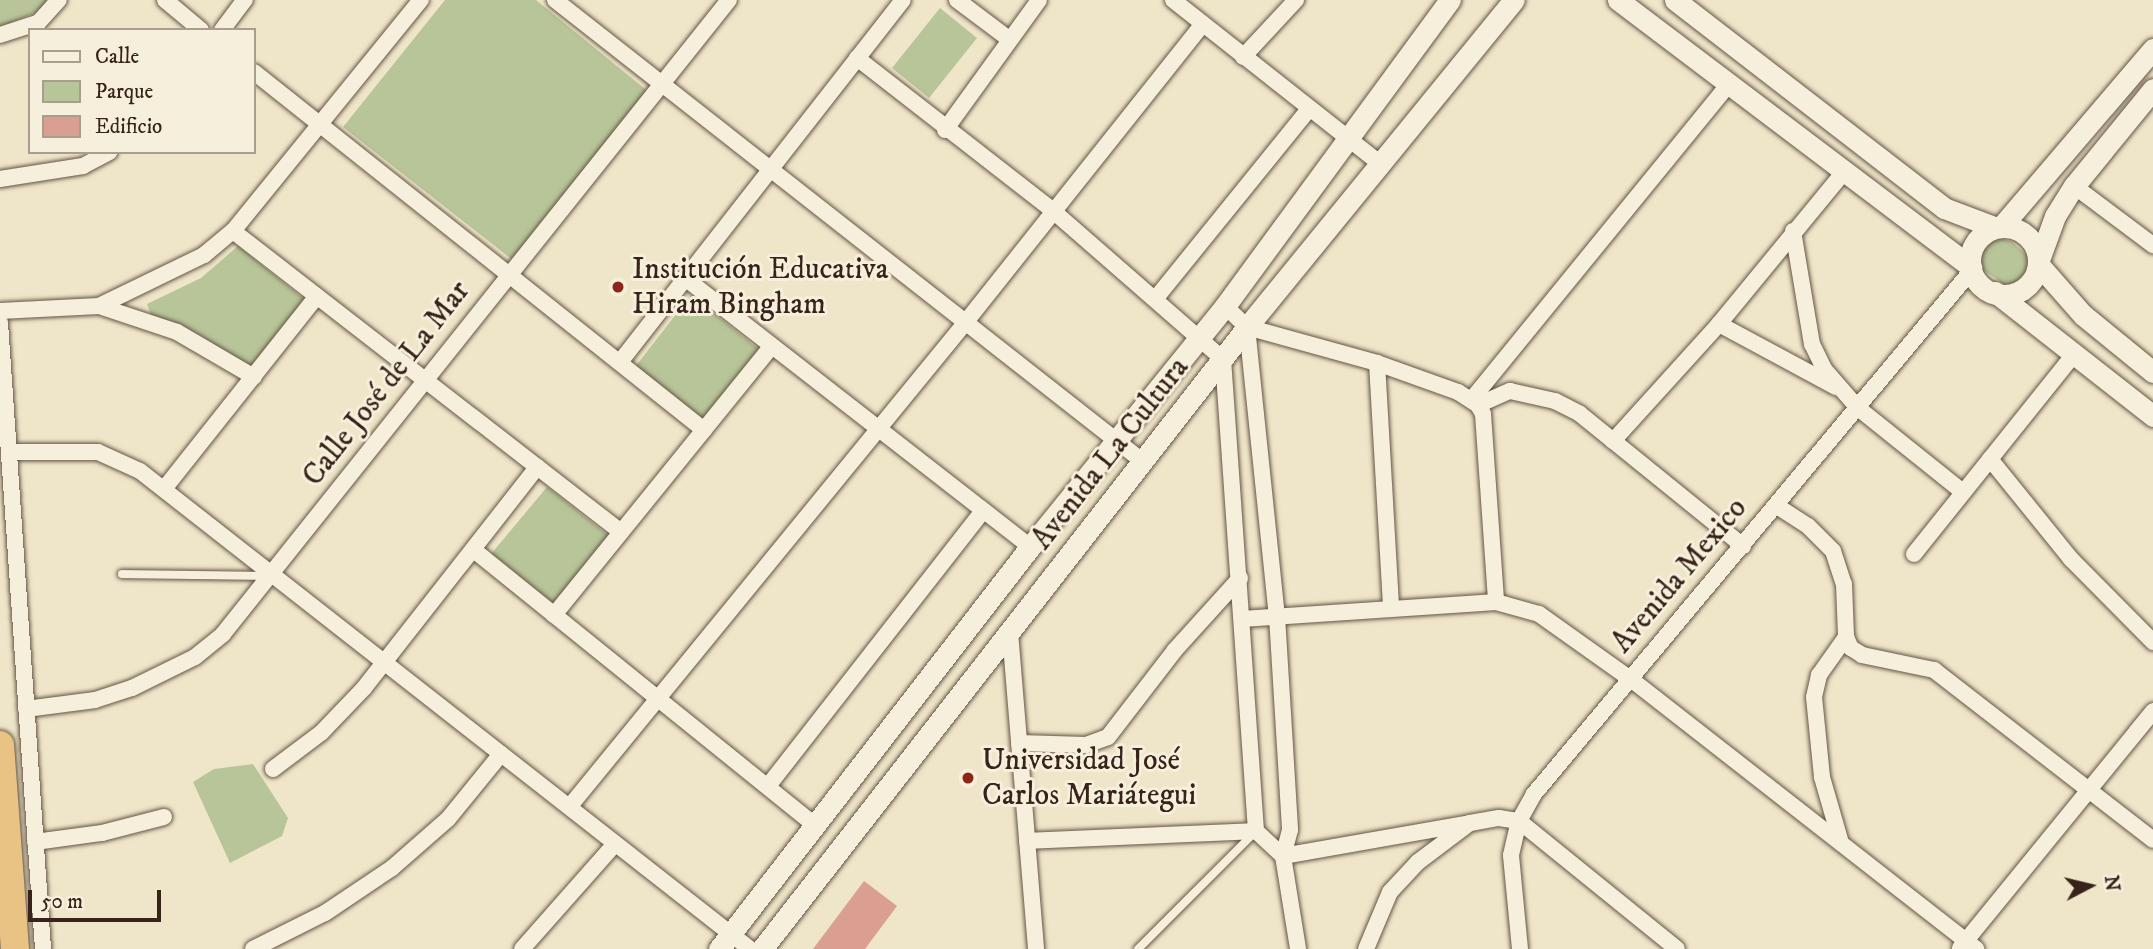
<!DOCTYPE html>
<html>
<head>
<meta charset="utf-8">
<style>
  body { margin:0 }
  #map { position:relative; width:2153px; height:949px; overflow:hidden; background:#efe6c9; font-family:"IM FELL DW Pica",serif }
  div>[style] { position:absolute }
  .green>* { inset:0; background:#b7c598 }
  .building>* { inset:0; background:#db9f91 }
  .roads { filter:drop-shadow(0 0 2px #655445) drop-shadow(0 0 2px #655445) }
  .lane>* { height:8px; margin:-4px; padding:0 4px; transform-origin:4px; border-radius:4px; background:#f5efdc }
  .street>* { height:16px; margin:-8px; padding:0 8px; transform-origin:8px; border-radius:8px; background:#f5efdc }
  .secondary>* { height:21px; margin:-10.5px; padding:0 10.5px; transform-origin:10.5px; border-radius:10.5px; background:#f5efdc }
  .secondary>.ring { margin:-10.5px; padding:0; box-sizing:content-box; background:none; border:21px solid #f5efdc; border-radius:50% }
  .highway>* { height:28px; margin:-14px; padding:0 14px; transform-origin:14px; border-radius:14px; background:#e8c384 }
  .dots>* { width:19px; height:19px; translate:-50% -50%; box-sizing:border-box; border:4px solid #f5efdc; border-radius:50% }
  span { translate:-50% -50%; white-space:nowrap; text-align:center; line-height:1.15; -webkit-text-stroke:6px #f5efdc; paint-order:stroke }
  .poi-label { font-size:30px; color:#372319 }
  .left { translate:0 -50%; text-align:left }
  .street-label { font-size:30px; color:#372319 }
  .legend { position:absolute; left:28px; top:28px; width:228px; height:126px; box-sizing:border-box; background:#f5efdc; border:2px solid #a99d8e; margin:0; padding:9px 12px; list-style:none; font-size:21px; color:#372319 }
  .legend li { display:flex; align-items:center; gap:14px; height:35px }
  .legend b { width:35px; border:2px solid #a99d8e }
  .north { position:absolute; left:2055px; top:851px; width:70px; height:70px; -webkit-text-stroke:5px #f5efdc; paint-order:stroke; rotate:83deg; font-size:19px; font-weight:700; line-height:28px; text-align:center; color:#372319 }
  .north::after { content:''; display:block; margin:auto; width:24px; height:32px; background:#372319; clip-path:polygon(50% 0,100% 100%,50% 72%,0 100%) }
  .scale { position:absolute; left:28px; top:890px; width:133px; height:32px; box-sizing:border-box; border:4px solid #372319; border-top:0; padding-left:9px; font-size:21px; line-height:24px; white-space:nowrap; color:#372319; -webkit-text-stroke:5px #f5efdc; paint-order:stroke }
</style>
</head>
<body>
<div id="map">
  <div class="green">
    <div style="clip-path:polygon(0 0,49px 0,39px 11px,0 27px)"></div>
    <div style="clip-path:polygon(445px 0,536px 0,650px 93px,514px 261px,343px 127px)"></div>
    <div style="clip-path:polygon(940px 8px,977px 38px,929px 98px,892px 68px)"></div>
    <div style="clip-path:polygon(1996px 237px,2012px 242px,2031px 259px,2026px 283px,2007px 286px,1983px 270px,1979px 247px)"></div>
    <div style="clip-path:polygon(238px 246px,311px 305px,256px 373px,203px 337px,151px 315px,147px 304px,201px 278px)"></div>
    <div style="clip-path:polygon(691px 295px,766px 355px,707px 424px,635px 367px)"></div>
    <div style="clip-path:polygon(547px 487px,614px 540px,559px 611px,491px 554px)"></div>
    <div style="clip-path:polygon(253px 764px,288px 818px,282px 836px,230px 863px,193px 782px,214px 769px)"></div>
  </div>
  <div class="building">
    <div style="clip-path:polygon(864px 881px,897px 906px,865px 949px,813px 949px)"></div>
  </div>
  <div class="roads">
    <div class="lane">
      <div style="left:122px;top:574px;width:145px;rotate:0.8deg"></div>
      <div style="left:1138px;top:949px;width:164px;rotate:-45deg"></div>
    </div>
    <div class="street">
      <div style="left:165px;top:0;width:47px;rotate:39.8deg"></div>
      <div style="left:555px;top:0;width:745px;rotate:38.13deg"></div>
      <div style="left:957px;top:0;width:65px;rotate:36.9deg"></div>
      <div style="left:1173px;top:0;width:266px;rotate:38.3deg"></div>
      <div style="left:222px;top:30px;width:38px;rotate:-53deg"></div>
      <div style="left:0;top:35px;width:40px;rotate:-18deg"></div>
      <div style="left:38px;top:23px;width:31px;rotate:-48deg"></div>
      <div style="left:1243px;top:57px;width:78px;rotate:-47.1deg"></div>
      <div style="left:857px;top:58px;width:247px;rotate:37.9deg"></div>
      <div style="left:1052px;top:210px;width:227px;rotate:41.1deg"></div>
      <div style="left:1223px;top:359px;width:473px;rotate:86deg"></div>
      <div style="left:1256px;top:831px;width:37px;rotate:43deg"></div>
      <div style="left:1283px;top:856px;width:190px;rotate:-10deg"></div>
      <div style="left:254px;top:72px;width:575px;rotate:38.5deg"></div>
      <div style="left:945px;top:130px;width:160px;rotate:-54.1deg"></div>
      <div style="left:0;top:179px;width:84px;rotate:-8.9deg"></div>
      <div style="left:83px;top:166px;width:30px;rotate:-28deg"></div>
      <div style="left:2074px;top:186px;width:99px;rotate:36.8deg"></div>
      <div style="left:233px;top:231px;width:491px;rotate:37.8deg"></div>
      <div style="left:1793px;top:231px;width:115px;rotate:80.5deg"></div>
      <div style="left:1812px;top:344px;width:28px;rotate:64deg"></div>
      <div style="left:1824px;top:369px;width:52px;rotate:48.9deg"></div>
      <div style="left:1858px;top:408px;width:134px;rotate:38.7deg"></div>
      <div style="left:685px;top:278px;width:437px;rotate:37.9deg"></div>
      <div style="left:1156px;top:298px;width:243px;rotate:-51deg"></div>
      <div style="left:99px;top:306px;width:82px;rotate:18.4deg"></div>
      <div style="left:177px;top:332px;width:89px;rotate:30.3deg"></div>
      <div style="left:1225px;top:306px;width:30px;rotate:44deg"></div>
      <div style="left:1247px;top:327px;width:135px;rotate:15.5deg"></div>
      <div style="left:1377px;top:363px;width:86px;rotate:19.7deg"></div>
      <div style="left:1458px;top:392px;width:24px;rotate:33deg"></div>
      <div style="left:1478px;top:405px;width:10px;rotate:61deg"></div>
      <div style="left:1483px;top:414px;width:188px;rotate:86deg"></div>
      <div style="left:0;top:311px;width:99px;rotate:-2.9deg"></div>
      <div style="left:99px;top:306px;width:117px;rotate:-25.9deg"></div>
      <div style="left:204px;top:255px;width:38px;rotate:-40deg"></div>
      <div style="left:233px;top:231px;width:298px;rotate:-50.9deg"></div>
      <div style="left:0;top:323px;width:627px;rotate:86.07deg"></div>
      <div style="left:1719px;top:324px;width:133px;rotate:28.3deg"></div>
      <div style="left:1247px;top:327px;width:291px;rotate:84.1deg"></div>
      <div style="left:1277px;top:616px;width:214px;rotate:86.5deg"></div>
      <div style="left:1290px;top:830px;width:27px;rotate:105deg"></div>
      <div style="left:1283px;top:856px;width:94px;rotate:80.8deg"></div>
      <div style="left:620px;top:362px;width:459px;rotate:-52deg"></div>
      <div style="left:1377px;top:363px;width:246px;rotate:86.7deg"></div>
      <div style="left:1472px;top:399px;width:408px;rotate:-50.8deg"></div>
      <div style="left:1478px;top:405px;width:35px;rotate:-24deg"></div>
      <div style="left:1510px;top:391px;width:46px;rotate:12.5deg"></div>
      <div style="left:1555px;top:401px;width:28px;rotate:27deg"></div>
      <div style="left:1580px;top:414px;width:210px;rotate:39deg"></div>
      <div style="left:1613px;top:441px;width:158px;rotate:-47.8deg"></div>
      <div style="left:1719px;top:324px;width:197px;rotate:-50.6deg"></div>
      <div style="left:9px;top:452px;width:89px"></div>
      <div style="left:98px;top:452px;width:46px;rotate:24.3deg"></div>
      <div style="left:140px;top:471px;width:775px;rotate:38.08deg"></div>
      <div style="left:1990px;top:459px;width:129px;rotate:51deg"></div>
      <div style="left:2071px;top:559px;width:117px;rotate:45.3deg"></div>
      <div style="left:164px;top:489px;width:246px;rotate:-51.6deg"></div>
      <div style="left:1777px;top:506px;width:37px;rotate:33deg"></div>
      <div style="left:1808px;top:526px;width:35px;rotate:45deg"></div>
      <div style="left:1833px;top:551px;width:35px;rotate:72deg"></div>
      <div style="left:1844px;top:584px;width:53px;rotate:87.8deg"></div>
      <div style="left:1846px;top:637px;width:12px;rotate:66deg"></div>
      <div style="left:1851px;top:648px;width:13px;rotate:32deg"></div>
      <div style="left:1862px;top:655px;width:74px;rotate:11.8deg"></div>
      <div style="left:1934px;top:670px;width:277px;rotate:37.8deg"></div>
      <div style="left:475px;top:551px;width:438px;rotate:38.9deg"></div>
      <div style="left:1914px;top:554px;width:256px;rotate:-51.3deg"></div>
      <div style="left:554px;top:615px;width:346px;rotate:-51deg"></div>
      <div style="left:1242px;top:619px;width:255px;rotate:-3.8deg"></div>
      <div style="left:1496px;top:602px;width:45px;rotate:15.6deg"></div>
      <div style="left:1539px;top:614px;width:114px;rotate:35.4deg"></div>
      <div style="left:1632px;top:680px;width:437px;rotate:38deg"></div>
      <div style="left:1010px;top:632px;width:318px;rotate:85.3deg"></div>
      <div style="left:26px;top:709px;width:70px;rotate:-7.4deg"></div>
      <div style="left:95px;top:700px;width:39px;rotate:-18deg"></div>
      <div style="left:132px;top:688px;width:70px;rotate:-26.2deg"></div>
      <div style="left:195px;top:657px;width:36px;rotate:-39deg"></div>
      <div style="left:223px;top:634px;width:811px;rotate:-51.41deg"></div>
      <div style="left:1019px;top:743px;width:67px;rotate:1.7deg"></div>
      <div style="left:1086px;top:745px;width:23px;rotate:-20deg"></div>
      <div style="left:1108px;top:737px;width:110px;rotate:-52.4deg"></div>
      <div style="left:1175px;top:650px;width:97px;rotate:-47.9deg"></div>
      <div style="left:273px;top:769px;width:60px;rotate:-36.9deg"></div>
      <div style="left:321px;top:733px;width:62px;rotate:-46.3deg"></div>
      <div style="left:364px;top:688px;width:281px;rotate:-51.9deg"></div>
      <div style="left:768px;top:786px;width:349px;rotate:-52deg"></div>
      <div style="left:570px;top:806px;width:624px;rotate:-50.72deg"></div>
      <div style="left:965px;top:323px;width:382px;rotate:-51.5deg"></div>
      <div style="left:1027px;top:841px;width:229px;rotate:-2.5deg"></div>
      <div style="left:35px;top:842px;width:68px;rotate:-7.7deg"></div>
      <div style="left:102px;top:833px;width:64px;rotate:-14.5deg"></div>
      <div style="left:1841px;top:843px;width:69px;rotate:-106.1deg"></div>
      <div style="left:1822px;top:777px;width:80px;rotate:-95.7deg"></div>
      <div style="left:1814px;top:697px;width:23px;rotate:-77deg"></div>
      <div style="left:1819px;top:675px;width:47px;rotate:-54.6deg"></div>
      <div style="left:1960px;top:948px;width:306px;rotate:-50.8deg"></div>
      <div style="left:253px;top:949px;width:80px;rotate:-26.6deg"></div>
      <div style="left:325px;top:913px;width:81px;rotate:-33.9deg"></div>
      <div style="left:392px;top:868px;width:74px;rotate:-41.2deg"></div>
      <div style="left:448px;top:819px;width:84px;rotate:-50.8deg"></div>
      <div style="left:522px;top:949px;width:140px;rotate:-48.5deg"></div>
      <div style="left:1366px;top:949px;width:62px;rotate:-67.2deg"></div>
      <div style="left:1390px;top:892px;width:41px;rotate:-47deg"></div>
      <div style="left:1418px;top:862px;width:65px;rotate:-36.9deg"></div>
      <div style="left:1470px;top:823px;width:29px;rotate:-10deg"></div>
      <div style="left:1499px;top:818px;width:20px;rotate:9deg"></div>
      <div style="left:1519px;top:821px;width:203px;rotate:39deg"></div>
      <div style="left:1520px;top:949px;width:94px;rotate:-95.5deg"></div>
      <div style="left:1511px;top:855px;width:35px;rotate:-77deg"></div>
      <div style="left:1519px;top:821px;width:31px;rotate:-61deg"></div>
      <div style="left:1534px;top:794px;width:683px;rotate:-50.11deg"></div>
    </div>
    <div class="secondary">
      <div style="left:1618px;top:0;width:443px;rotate:37.1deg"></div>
      <div style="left:1675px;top:0;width:340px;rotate:37.7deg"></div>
      <div style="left:1944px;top:208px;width:53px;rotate:20.8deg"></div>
      <div style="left:2001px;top:227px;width:234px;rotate:-49.5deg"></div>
      <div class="ring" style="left:1970px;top:227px;width:47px;height:47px"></div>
      <div style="left:2039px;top:260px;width:47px;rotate:-70deg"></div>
      <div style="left:2055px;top:216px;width:36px;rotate:-58deg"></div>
      <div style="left:2074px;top:186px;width:125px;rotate:-50.8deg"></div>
      <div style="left:2039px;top:265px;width:67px;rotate:48.7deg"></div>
      <div style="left:2083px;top:315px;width:90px;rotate:39.2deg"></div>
      <div style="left:1995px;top:292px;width:201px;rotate:38.1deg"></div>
      <div style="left:719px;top:949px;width:508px;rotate:-52.27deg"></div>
      <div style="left:1030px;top:547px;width:310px;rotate:-51deg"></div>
      <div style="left:1225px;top:306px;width:380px;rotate:-53.7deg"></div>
      <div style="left:762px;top:949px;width:789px;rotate:-52.05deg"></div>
      <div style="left:1247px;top:327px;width:422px;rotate:-50.8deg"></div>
    </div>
    <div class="highway">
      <div style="left:0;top:745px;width:205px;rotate:85.8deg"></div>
    </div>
  </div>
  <div class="dots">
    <div style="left:618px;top:287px;background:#8f2418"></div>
    <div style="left:968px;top:778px;background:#8f2418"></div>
  </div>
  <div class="poi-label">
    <span class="left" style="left:632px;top:287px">Institución Educativa<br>Hiram Bingham</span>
    <span class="left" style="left:982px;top:778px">Universidad José<br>Carlos Mariátegui</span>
  </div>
  <div class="street-label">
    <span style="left:387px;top:384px;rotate:-52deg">Calle José de La Mar</span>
    <span style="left:1111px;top:454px;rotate:-52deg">Avenida La Cultura</span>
    <span style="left:1680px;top:576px;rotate:-50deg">Avenida Mexico</span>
  </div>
  <ul class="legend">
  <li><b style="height:9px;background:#f5efdc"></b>Calle</li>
  <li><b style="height:19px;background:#b7c598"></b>Parque</li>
  <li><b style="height:19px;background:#db9f91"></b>Edificio</li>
  </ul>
  <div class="north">N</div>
  <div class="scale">50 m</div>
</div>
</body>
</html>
